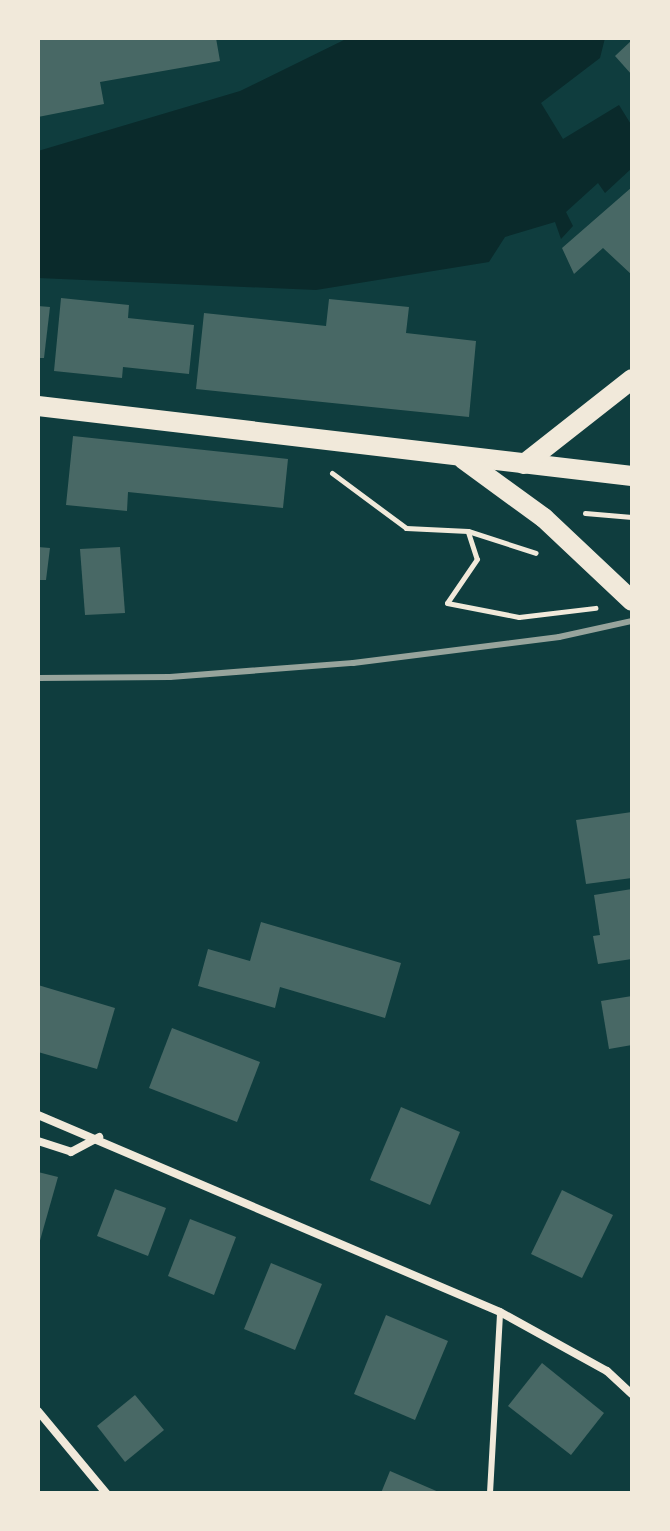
<!DOCTYPE html>
<html>
<head>
<meta charset="utf-8">
<style>
  body { margin:0 }
  #map { position:relative; width:670px; height:1531px; overflow:hidden; background:#0f3d3e; font-family:Ubuntu,sans-serif }
  div>[style] { position:absolute }
  .water>* { inset:0; background:#0a2a2b }
  .building>* { inset:0; background:#486865 }
  .path>* { height:5px; margin:-2.5px; padding:0 2.5px; transform-origin:2.5px; border-radius:2.5px; background:#f1e9da }
  .service>* { height:6px; margin:-3px; padding:0 3px; transform-origin:3px; border-radius:3px; background:#f1e9da }
  .minor>* { height:8px; margin:-4px; padding:0 4px; transform-origin:4px; border-radius:4px; background:#f1e9da }
  .primary>* { height:20px; margin:-10px; padding:0 10px; transform-origin:10px; border-radius:10px; background:#f1e9da }
  .rail>* { height:6px; margin:-3px; padding:0 3px; transform-origin:3px; border-radius:3px; background:#97a49c }
  span { translate:-50% -50%; white-space:nowrap; text-align:center; line-height:1.15; -webkit-text-stroke:7px #f1e9da; paint-order:stroke }
  .frame { position:absolute; inset:0; border:40px solid #f1e9da; pointer-events:none }
</style>
</head>
<body>
<div id="map">
  <div class="water">
    <div style="clip-path:polygon(348px 38px,605px 38px,600px 58px,541px 103px,563px 139px,619px 105px,632px 126px,632px 168px,605px 193px,598px 183px,566px 212px,573px 226px,561px 239px,555px 222px,505px 237px,489px 262px,316px 290px,38px 278px,38px 151px,240px 91px)"></div>
  </div>
  <div class="building">
    <div style="clip-path:polygon(38px 38px,216px 38px,220px 61px,100px 82px,104px 104px,38px 117px)"></div>
    <div style="clip-path:polygon(632px 40px,632px 75px,615px 56px)"></div>
    <div style="clip-path:polygon(632px 187px,632px 275px,603px 248px,574px 274px,562px 248px)"></div>
    <div style="clip-path:polygon(61px 298px,129px 305px,128px 318px,194px 325px,189px 374px,123px 367px,122px 378px,54px 371px)"></div>
    <div style="clip-path:polygon(329px 299px,409px 307px,406px 333px,476px 341px,469px 417px,196px 389px,204px 313px,326px 326px)"></div>
    <div style="clip-path:polygon(38px 306px,50px 307px,44px 358px,38px 358px)"></div>
    <div style="clip-path:polygon(73px 436px,288px 459px,283px 508px,128px 492px,127px 511px,66px 505px)"></div>
    <div style="clip-path:polygon(38px 547px,50px 548px,46px 580px,38px 580px)"></div>
    <div style="clip-path:polygon(120px 547px,125px 613px,85px 615px,80px 549px)"></div>
    <div style="clip-path:polygon(632px 812px,632px 878px,586px 884px,576px 820px)"></div>
    <div style="clip-path:polygon(632px 889px,632px 959px,598px 964px,593px 936px,600px 935px,594px 895px)"></div>
    <div style="clip-path:polygon(261px 922px,401px 963px,385px 1018px,280px 987px,275px 1008px,198px 986px,208px 949px,250px 961px)"></div>
    <div style="clip-path:polygon(38px 985px,115px 1008px,97px 1069px,38px 1052px)"></div>
    <div style="clip-path:polygon(632px 996px,632px 1045px,609px 1049px,601px 1001px)"></div>
    <div style="clip-path:polygon(172px 1028px,260px 1062px,237px 1122px,149px 1088px)"></div>
    <div style="clip-path:polygon(401px 1107px,460px 1132px,430px 1205px,370px 1180px)"></div>
    <div style="clip-path:polygon(38px 1172px,58px 1177px,39px 1244px,38px 1244px)"></div>
    <div style="clip-path:polygon(115px 1189px,166px 1208px,148px 1256px,97px 1236px)"></div>
    <div style="clip-path:polygon(562px 1190px,613px 1215px,582px 1278px,531px 1254px)"></div>
    <div style="clip-path:polygon(190px 1219px,236px 1237px,214px 1295px,168px 1276px)"></div>
    <div style="clip-path:polygon(271px 1263px,322px 1284px,295px 1350px,244px 1329px)"></div>
    <div style="clip-path:polygon(386px 1315px,448px 1341px,415px 1420px,354px 1394px)"></div>
    <div style="clip-path:polygon(542px 1363px,604px 1413px,571px 1455px,508px 1406px)"></div>
    <div style="clip-path:polygon(135px 1395px,164px 1430px,125px 1462px,97px 1426px)"></div>
    <div style="clip-path:polygon(390px 1471px,441px 1493px,381px 1493px)"></div>
  </div>
  <div class="path">
    <div style="left:332px;top:473px;width:92px;rotate:36.6deg"></div>
    <div style="left:406px;top:528px;width:62px;rotate:2.8deg"></div>
    <div style="left:468px;top:531px;width:71px;rotate:17.9deg"></div>
    <div style="left:585px;top:513px;width:47px;rotate:4.9deg"></div>
    <div style="left:468px;top:532px;width:28px;rotate:72deg"></div>
    <div style="left:477px;top:559px;width:53px;rotate:124.3deg"></div>
    <div style="left:447px;top:603px;width:73px;rotate:11deg"></div>
    <div style="left:519px;top:617px;width:77px;rotate:-6.8deg"></div>
  </div>
  <div class="service">
    <div style="left:490px;top:1493px;width:181px;rotate:-86.8deg"></div>
  </div>
  <div class="minor">
    <div style="left:38px;top:1115px;width:502px;rotate:23.09deg"></div>
    <div style="left:500px;top:1312px;width:122px;rotate:28.9deg"></div>
    <div style="left:607px;top:1371px;width:34px;rotate:43deg"></div>
    <div style="left:38px;top:1141px;width:35px;rotate:18deg"></div>
    <div style="left:71px;top:1152px;width:32px;rotate:-28deg"></div>
    <div style="left:38px;top:1411px;width:107px;rotate:50.3deg"></div>
  </div>
  <div class="primary">
    <div style="left:38px;top:406px;width:598px;rotate:6.72deg"></div>
    <div style="left:463px;top:459px;width:100px;rotate:36.1deg"></div>
    <div style="left:544px;top:518px;width:121px;rotate:43.3deg"></div>
    <div style="left:524px;top:464px;width:137px;rotate:-38.2deg"></div>
  </div>
  <div class="rail">
    <div style="left:38px;top:678px;width:132px;rotate:-0.4deg"></div>
    <div style="left:170px;top:677px;width:184px;rotate:-4.4deg"></div>
    <div style="left:353px;top:663px;width:208px;rotate:-7.2deg"></div>
    <div style="left:559px;top:637px;width:75px;rotate:-12.4deg"></div>
  </div>
  <div class="frame"></div>
</div>
</body>
</html>
